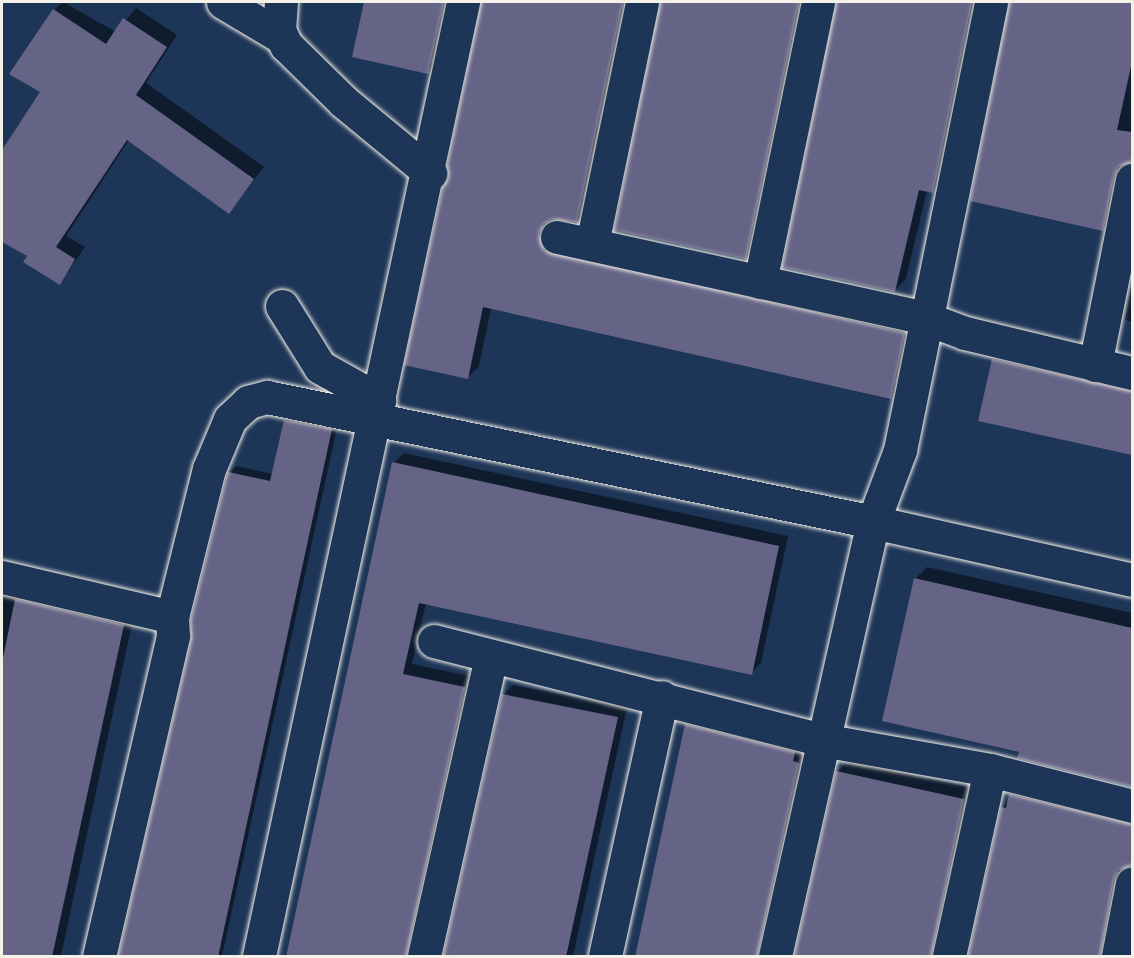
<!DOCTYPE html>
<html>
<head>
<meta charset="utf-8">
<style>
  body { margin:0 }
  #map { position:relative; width:1134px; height:958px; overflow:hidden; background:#1d3557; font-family:Sriracha,sans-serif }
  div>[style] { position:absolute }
  .shadow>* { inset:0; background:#0007 }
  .building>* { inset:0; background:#666486 }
  .roads { filter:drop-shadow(0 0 2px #f4f1e8) drop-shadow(0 0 2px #f4f1e8) }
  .minor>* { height:33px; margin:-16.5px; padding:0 16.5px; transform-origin:16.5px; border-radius:16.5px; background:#1d3557 }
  span { translate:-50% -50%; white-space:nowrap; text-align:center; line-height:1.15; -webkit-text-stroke:6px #1d3557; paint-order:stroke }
  .frame { position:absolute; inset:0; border:3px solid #f4f1e8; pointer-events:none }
</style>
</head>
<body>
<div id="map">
  <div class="shadow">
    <div style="clip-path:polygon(63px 2px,116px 32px,136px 8px,177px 35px,146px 83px,264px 167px,229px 212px,129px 140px,66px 236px,85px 247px,60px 283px,29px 255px,2px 240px,2px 154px,43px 92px,54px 10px)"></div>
    <div style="clip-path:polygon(366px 2px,454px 2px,440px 61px,428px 73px,354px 56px)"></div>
    <div style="clip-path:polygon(482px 2px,631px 2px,589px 209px,577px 221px,551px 218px,550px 231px,915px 321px,902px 386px,891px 398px,491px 308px,479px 366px,467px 378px,449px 166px)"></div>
    <div style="clip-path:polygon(661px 2px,807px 2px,757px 246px,745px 258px)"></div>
    <div style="clip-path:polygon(838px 2px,981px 2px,944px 180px,933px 191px,927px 190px,906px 279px,894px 291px)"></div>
    <div style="clip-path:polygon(1010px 2px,1132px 2px,1132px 162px,1127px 161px,1114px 218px,1102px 230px)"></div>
    <div style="clip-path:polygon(1132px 281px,1132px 322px,1125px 320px)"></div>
    <div style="clip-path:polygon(1011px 342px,1132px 372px,1132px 454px,980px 420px,994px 360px)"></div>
    <div style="clip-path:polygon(292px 414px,338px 423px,222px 956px,120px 956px,229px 473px,236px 466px,273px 474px,285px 420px)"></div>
    <div style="clip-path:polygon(404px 453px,788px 536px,761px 663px,751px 673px,426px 603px,412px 664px,474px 677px,420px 956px,287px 956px,394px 463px)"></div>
    <div style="clip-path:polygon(927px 567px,1132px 613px,1132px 785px,1019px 757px,1020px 751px,915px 579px)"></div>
    <div style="clip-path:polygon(2px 585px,134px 614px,61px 956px,2px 956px)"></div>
    <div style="clip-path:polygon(513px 685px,627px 707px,573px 956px,445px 956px,503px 695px)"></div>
    <div style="clip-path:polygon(697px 714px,809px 752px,773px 956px,637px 956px,686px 725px)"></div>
    <div style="clip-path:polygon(848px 761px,974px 788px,947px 956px,796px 956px,837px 772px)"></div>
    <div style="clip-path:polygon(1022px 784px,1132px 812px,1132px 865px,1124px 867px,1110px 941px,1115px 956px,970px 956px,1002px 808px)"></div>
  </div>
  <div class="building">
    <div style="clip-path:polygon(364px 2px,444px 2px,428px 74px,352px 57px)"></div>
    <div style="clip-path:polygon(481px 2px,623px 2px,577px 222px,552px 219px,544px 224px,539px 234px,544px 250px,905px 333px,891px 399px,483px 307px,468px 379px,404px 365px,443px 186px,448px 177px,447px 166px)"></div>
    <div style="clip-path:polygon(660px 2px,799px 2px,746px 259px,614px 230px)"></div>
    <div style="clip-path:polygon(836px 2px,972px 2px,933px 193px,919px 190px,895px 292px,782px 267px)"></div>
    <div style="clip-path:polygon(1009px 2px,1132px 2px,1132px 62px,1117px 130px,1132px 132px,1132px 162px,1118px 167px,1114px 176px,1103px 231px,970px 201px)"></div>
    <div style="clip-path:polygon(53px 9px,106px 44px,123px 18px,167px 47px,136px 95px,254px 179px,229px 214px,127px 140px,56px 247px,75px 259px,60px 285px,23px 262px,27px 256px,2px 242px,2px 150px,40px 92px,9px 74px)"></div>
    <div style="clip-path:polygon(992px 359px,1132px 391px,1132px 455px,978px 421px)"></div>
    <div style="clip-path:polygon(284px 420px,332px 429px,218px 957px,118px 957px,191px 640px,191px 619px,227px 475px,228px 472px,270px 481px)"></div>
    <div style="clip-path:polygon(392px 462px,779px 546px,752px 675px,419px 603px,403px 674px,465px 687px,406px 957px,286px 957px)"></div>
    <div style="clip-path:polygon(914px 578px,1132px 628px,1132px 787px,1017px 758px,1019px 752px,882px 721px)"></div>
    <div style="clip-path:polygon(15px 599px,124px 625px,52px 957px,2px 957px,2px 663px)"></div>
    <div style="clip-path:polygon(502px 694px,618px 717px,566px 957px,443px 957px)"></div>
    <div style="clip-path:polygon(685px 724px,795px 752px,793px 761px,799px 763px,757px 957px,635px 957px)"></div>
    <div style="clip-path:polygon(836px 771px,964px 799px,931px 957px,794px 957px)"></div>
    <div style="clip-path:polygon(1009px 794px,1132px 824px,1132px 865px,1118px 870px,1114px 879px,1100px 957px,968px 957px,1001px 807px,1006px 808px)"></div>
  </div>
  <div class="roads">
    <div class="minor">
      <div style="left:223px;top:2px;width:66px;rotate:30.8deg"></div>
      <div style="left:281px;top:2px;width:28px;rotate:94deg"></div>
      <div style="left:279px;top:30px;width:17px;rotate:65deg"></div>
      <div style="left:286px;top:45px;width:81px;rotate:44.5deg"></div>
      <div style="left:344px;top:102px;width:112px;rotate:39.5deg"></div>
      <div style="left:557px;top:237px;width:377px;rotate:12.4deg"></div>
      <div style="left:925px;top:318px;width:43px;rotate:20.6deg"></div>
      <div style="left:965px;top:333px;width:172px;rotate:13.5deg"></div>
      <div style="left:592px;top:244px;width:247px;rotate:-78.3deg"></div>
      <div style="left:760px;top:282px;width:286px;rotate:-78.3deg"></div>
      <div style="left:282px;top:306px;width:72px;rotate:58.1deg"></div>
      <div style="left:320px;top:367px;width:68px;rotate:29.2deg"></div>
      <div style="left:1095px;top:365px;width:189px;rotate:-78.7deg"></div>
      <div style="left:2px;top:577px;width:175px;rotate:13.2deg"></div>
      <div style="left:172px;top:617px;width:19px;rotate:87deg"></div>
      <div style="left:173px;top:636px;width:328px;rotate:103deg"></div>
      <div style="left:172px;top:617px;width:153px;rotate:-76deg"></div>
      <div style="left:209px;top:469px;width:54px;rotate:-67.2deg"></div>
      <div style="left:230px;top:419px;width:25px;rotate:-43deg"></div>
      <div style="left:248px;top:402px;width:20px;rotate:-15deg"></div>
      <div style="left:267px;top:397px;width:619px;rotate:11.65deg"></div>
      <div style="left:873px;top:522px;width:265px;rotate:12.6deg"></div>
      <div style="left:434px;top:641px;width:400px;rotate:14.3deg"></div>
      <div style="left:822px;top:740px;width:171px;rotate:10.1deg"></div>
      <div style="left:990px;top:770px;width:146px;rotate:14.2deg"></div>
      <div style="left:259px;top:956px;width:976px;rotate:-77.93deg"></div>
      <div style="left:424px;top:956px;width:306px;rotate:-77.4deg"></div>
      <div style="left:605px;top:956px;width:265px;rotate:-77.6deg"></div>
      <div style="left:775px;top:956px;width:445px;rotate:-77.3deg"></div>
      <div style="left:873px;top:522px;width:77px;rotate:-69.4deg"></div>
      <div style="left:900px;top:450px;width:457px;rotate:-78.5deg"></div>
      <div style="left:949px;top:956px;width:190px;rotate:-77.6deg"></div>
      <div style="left:1118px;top:956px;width:74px;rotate:-79.1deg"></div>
    </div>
  </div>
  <div class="frame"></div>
</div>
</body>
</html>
